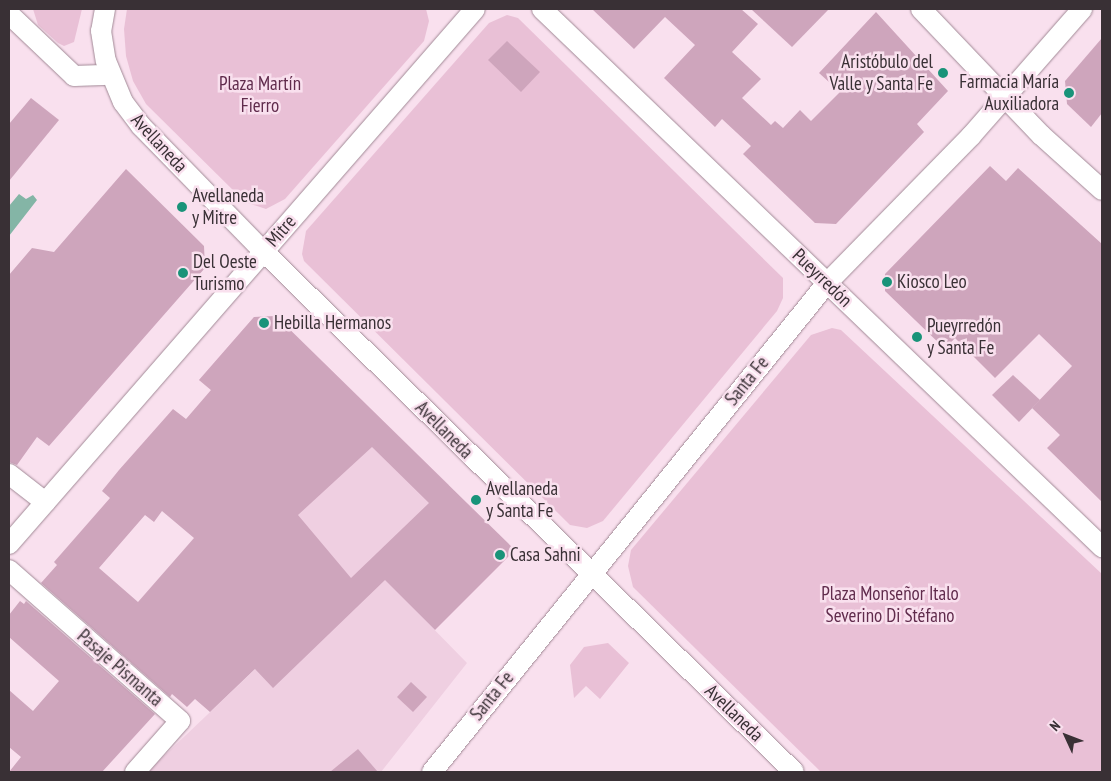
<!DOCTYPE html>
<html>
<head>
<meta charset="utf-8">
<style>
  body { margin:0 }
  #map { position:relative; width:1111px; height:781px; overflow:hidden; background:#f9e0ee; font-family:"PT Sans Narrow",sans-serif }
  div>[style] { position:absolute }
  .built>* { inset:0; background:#efcfe1 }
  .green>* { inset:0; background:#e9c0d6 }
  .water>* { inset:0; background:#84b5a6 }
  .building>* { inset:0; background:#cea5bc }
  .roads { filter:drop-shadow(0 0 1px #a18996) drop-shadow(0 0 1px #a18996) }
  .street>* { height:20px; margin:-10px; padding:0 10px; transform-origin:10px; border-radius:10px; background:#fff }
  .dots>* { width:14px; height:14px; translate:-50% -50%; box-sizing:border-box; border:2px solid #f9e0ee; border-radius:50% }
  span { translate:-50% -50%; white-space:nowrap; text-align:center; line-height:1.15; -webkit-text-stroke:5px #f9e0ee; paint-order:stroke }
  .poi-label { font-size:19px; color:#393035 }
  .right { translate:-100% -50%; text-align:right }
  .left { translate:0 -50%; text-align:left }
  .park-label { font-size:19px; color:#602b4c }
  .street-label { font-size:19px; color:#393035 }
  .frame { position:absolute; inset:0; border:10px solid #393035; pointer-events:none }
  .north { position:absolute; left:1041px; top:711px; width:50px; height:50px; -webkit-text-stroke:4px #f9e0ee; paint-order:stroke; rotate:313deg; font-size:14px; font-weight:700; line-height:20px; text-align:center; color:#393035 }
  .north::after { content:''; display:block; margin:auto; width:18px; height:22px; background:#393035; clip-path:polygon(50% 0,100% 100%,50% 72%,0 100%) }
</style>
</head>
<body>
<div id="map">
  <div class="built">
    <div style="clip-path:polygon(276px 316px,449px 485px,368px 562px,467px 663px,381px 772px,147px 772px,285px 641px,205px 528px,249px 423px,199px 380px,254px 317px)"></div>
  </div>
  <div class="green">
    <div style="clip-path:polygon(33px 9px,82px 9px,74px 42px,64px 46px,58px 43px,38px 25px)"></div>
    <div style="clip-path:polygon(127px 9px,426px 9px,429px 21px,424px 41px,285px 199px,266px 209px,245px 202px,146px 104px,133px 81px,126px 56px,124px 29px)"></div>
    <div style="clip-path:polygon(507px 15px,518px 18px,783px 278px,783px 298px,777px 311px,603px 521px,587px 528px,570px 525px,304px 261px,302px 254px,306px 231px,489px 23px)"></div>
    <div style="clip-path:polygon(832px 328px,841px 330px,1102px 574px,1102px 772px,821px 772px,633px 587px,628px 566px,631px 550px,811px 335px)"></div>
    <div style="clip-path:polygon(608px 643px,629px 663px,600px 699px,586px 686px,574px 698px,570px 665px,584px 647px)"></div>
  </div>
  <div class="water">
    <div style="clip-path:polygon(19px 194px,26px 199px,33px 195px,37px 200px,9px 236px,9px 206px)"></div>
  </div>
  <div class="building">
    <div style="clip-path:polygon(592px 9px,741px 9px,758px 24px,732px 52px,761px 79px,742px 98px,771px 125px,775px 121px,783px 128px,800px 110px,811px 121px,840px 92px,819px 73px,876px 12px,948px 91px,917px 124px,924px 132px,836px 224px,815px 223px,743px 154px,751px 146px,722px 119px,715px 127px,664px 78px,695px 45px,665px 17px,634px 49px)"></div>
    <div style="clip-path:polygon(751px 9px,829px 9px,792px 47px)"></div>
    <div style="clip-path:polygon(1102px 38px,1102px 113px,1091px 127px,1067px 104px,1065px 81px)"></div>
    <div style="clip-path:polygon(507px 41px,540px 72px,521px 92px,488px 60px)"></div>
    <div style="clip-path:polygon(31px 98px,59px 120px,9px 181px,9px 124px)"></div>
    <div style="clip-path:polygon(990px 166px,1006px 181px,1018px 168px,1102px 244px,1102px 502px,1047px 448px,1060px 435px,1032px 408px,1072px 366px,1039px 334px,995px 378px,955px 338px,945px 349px,885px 291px,885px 274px)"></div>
    <div style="clip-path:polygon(126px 169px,204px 246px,205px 268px,49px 446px,37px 437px,17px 465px,9px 462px,9px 275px,32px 248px,54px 252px)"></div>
    <div style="clip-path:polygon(evenodd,276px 316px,515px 550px,435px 630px,385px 580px,273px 688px,255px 669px,210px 712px,195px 699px,187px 707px,172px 694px,170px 697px,41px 583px,57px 565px,54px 562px,110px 498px,102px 491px,119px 470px,173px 409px,186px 419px,211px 390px,199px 380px,254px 317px,276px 316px,372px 447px,429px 503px,351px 578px,298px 515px,372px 447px,276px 316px,162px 511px,194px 538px,138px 602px,99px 568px,145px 515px,154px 522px,162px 511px)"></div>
    <div style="clip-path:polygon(1013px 375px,1040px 400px,1019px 422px,992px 395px)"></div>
    <div style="clip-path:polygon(20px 601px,24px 604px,26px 601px,155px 714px,102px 772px,9px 772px,21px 757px,9px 747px,9px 690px,33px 711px,59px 681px,9px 637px,9px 615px)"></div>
    <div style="clip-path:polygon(411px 682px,427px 697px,413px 712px,397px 697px)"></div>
    <div style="clip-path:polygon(358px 749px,378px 772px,330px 772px)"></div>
  </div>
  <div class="roads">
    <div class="street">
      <div style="left:105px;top:9px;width:22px;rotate:100deg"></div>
      <div style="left:101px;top:31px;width:30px;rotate:81deg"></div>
      <div style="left:106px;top:61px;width:44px;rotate:67.5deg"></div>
      <div style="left:123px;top:102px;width:30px;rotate:53deg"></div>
      <div style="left:141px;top:126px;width:176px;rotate:45.7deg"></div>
      <div style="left:264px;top:252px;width:742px;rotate:44.45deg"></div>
      <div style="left:542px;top:9px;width:777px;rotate:43.85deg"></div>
      <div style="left:921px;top:9px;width:174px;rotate:46.4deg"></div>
      <div style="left:1041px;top:135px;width:82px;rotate:42deg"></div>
      <div style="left:9px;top:14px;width:90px;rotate:43.6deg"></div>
      <div style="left:74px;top:76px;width:36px;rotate:-2deg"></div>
      <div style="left:9px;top:474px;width:46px;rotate:37.9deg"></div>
      <div style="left:9px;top:544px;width:709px;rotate:-48.94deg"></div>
      <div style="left:9px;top:570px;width:228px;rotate:41.4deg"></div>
      <div style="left:180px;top:721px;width:68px;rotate:131.4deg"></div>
      <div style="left:432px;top:772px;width:629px;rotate:-51.07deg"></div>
      <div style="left:827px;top:283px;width:206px;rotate:-45.6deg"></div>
      <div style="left:971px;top:136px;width:169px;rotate:-48.8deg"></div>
    </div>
  </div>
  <div class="dots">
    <div style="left:943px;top:73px;background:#199379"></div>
    <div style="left:1069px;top:93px;background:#199379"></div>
    <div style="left:182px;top:207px;background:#199379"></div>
    <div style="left:183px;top:273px;background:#199379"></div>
    <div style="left:887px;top:282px;background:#199379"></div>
    <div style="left:264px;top:323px;background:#199379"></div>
    <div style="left:917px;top:337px;background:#199379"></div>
    <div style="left:476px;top:500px;background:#199379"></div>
    <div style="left:500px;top:555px;background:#199379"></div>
  </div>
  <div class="poi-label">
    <span class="right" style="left:933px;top:73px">Aristóbulo del<br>Valle y Santa Fe</span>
    <span class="right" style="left:1059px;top:93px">Farmacia María<br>Auxiliadora</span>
    <span class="left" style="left:192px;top:207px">Avellaneda<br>y Mitre</span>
    <span class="left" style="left:193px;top:273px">Del Oeste<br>Turismo</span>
    <span class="left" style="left:897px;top:282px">Kiosco Leo</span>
    <span class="left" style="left:274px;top:323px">Hebilla Hermanos</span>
    <span class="left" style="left:927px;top:337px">Pueyrredón<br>y Santa Fe</span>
    <span class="left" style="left:486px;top:500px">Avellaneda<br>y Santa Fe</span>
    <span class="left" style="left:510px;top:555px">Casa Sahni</span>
  </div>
  <div class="park-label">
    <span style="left:260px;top:95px">Plaza Martín<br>Fierro</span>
    <span style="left:890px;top:605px">Plaza Monseñor Italo<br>Severino Di Stéfano</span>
  </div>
  <div class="street-label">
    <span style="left:159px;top:143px;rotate:47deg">Avellaneda</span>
    <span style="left:281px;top:231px;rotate:-49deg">Mitre</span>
    <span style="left:822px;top:278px;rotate:44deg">Pueyrredón</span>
    <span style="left:747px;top:381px;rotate:-51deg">Santa Fe</span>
    <span style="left:444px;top:430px;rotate:45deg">Avellaneda</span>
    <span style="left:120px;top:668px;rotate:41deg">Pasaje Pismanta</span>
    <span style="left:492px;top:696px;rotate:-51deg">Santa Fe</span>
    <span style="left:734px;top:713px;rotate:44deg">Avellaneda</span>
  </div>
  <div class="frame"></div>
  <div class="north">N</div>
</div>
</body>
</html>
